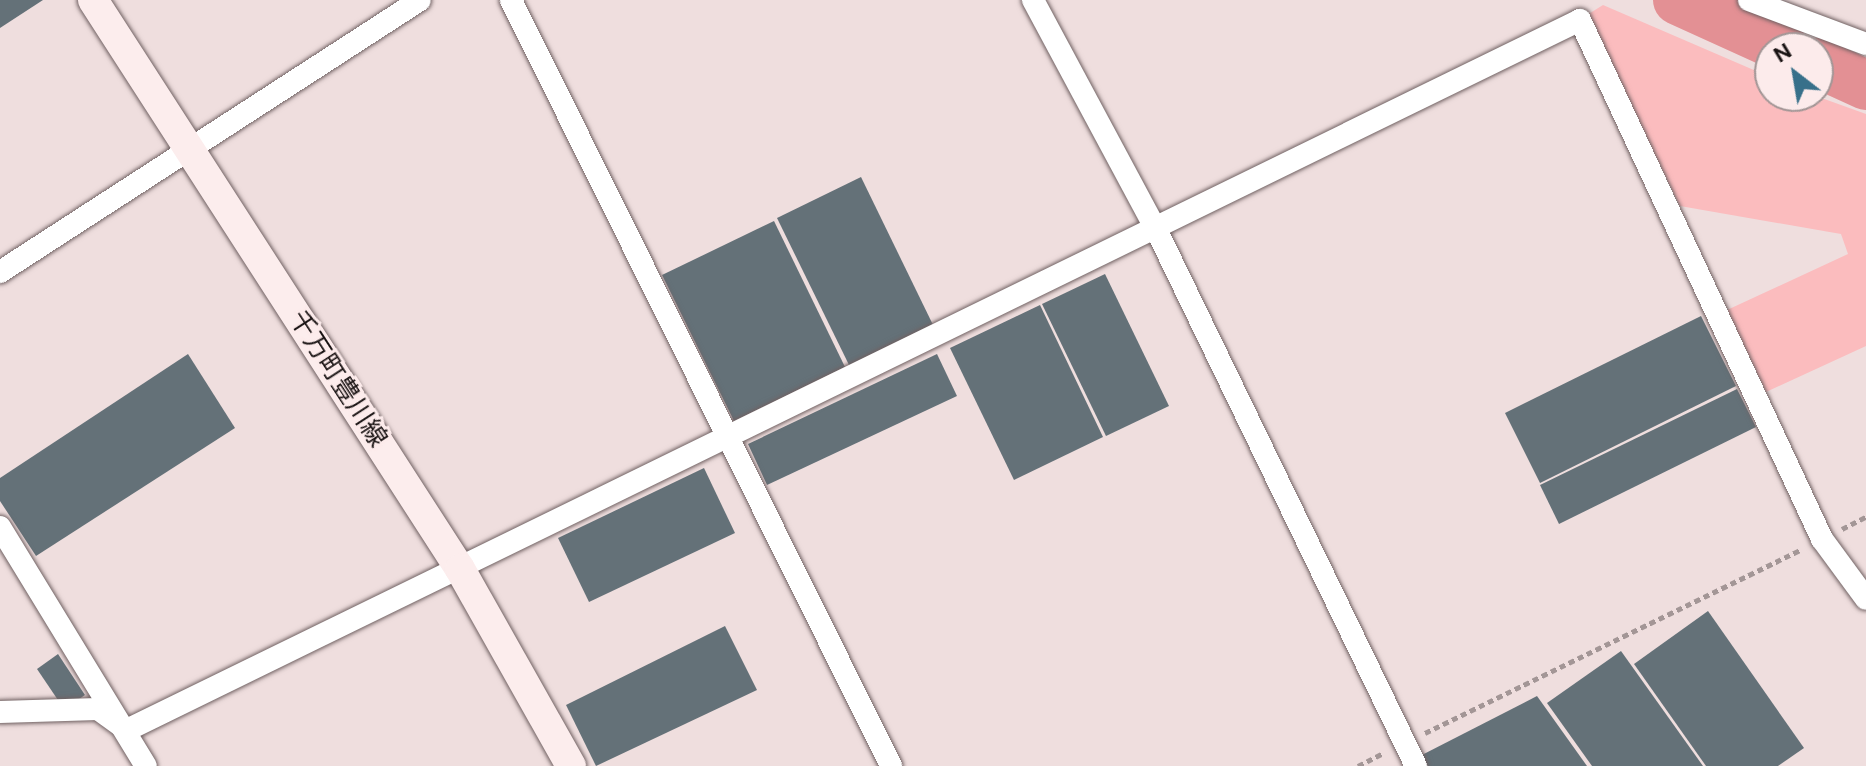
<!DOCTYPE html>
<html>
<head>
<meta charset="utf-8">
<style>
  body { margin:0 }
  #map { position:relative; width:1866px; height:766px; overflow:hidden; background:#efdede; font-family:"DM Sans","Noto Sans JP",sans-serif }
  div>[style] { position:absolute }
  .green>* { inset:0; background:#fbbcbe }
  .river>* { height:50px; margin:-25px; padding:0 25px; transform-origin:25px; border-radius:25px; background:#e39094 }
  .building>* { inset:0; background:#647178 }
  .path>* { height:5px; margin-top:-2.5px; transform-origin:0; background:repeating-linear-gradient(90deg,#a39696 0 6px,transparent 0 10px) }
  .roads { filter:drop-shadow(0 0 2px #706162) drop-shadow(0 0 2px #706162) }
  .street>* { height:22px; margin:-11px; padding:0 11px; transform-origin:11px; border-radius:11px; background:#fff }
  .secondary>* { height:30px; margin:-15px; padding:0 15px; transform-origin:15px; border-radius:15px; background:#fceded }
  span { translate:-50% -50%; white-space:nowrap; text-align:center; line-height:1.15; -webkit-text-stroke:6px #fcebeb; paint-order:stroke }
  .street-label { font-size:26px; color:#191313 }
  .north { position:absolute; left:1754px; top:32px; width:80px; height:80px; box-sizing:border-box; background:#fcebeb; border:2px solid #a19595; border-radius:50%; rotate:329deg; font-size:22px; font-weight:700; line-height:32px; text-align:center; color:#191313 }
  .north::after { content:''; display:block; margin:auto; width:28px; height:36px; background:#38708a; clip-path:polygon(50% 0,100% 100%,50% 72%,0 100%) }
</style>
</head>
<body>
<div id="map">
  <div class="green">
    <div style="clip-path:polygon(1603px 5px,1770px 77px,1770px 96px,1816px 96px,1866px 114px,1866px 346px,1766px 392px,1727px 310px,1848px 254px,1841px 234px,1680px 206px,1587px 15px)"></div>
  </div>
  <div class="river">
    <div style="left:1678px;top:0;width:116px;rotate:24.4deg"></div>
    <div style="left:1818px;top:63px;width:53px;rotate:24.6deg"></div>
  </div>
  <div class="building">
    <div style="clip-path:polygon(0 0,43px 0,0 28px)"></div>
    <div style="clip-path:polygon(861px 177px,935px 329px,851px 369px,777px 218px)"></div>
    <div style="clip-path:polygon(774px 221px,845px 367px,734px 421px,662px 275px)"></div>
    <div style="clip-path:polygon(1105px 274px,1169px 406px,1106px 436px,1042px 304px)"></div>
    <div style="clip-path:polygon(1040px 305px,1103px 437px,1014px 480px,950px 348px)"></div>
    <div style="clip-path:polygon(1701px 316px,1736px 386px,1540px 483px,1505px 413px)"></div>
    <div style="clip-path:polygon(188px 354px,235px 428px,36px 556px,0 501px,0 478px)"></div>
    <div style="clip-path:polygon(937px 354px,957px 396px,767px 485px,748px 444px)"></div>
    <div style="clip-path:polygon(1737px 389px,1756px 427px,1559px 524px,1540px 485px)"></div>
    <div style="clip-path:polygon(704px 468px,735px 533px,589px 602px,558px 538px)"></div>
    <div style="clip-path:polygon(1708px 611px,1804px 748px,1778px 766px,1706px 766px,1634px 664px)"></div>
    <div style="clip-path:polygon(725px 626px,757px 690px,596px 766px,566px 705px)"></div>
    <div style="clip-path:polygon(1621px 651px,1703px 766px,1592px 766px,1547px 703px)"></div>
    <div style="clip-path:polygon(58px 654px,85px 695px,64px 709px,37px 669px)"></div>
    <div style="clip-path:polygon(1537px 696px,1587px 766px,1422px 766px,1416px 758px)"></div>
  </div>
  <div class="path">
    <div style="left:1842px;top:529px;width:27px;rotate:-27deg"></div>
    <div style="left:1425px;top:733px;width:418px;rotate:-26deg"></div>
    <div style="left:1358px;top:766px;width:29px;rotate:-27deg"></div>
  </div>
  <div class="roads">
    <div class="street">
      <div style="left:511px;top:0;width:855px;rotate:63.61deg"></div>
      <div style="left:1033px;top:0;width:260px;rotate:61.8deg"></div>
      <div style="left:1156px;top:229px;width:597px;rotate:64.17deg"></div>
      <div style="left:1749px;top:0;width:125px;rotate:20.6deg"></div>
      <div style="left:0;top:272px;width:500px;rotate:-32.93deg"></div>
      <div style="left:0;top:527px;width:280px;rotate:58.6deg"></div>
      <div style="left:0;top:712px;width:98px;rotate:-1.8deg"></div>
      <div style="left:98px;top:709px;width:36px;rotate:36deg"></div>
      <div style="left:127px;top:730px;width:1617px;rotate:-26.04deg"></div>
      <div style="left:1580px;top:20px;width:573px;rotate:65deg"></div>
      <div style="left:1822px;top:539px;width:74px;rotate:53.7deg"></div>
    </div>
    <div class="secondary">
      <div style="left:93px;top:0;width:677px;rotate:57.18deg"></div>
      <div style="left:460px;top:569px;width:226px;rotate:60.6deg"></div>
    </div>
  </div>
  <div class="street-label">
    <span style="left:338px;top:379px;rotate:57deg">千万町豊川線</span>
  </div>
  <div class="north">N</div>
</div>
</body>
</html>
